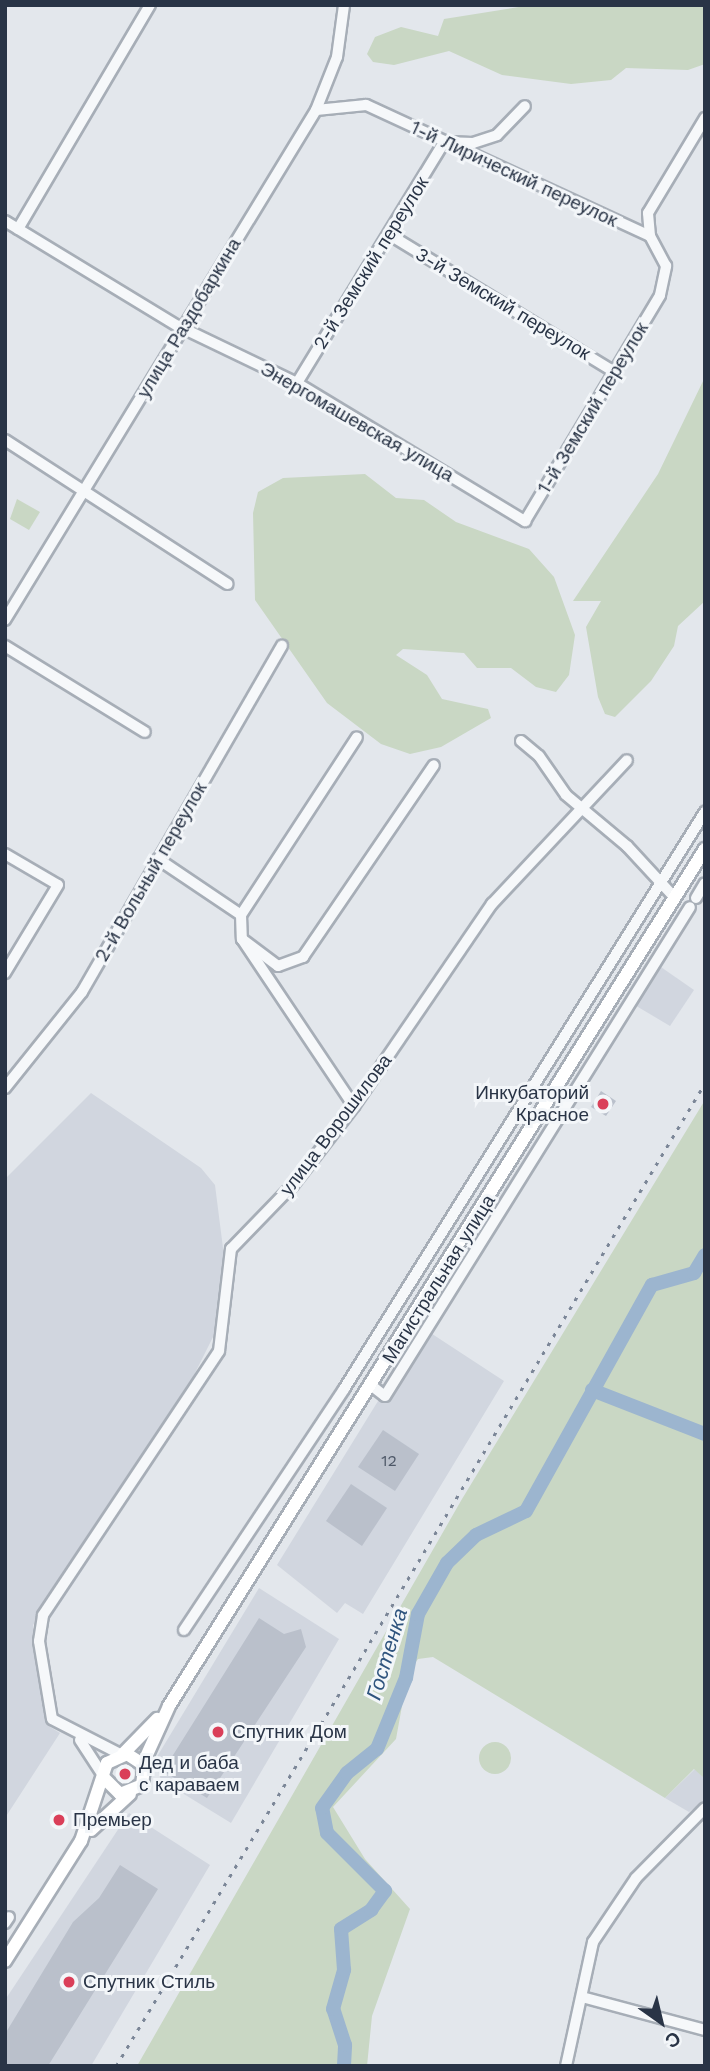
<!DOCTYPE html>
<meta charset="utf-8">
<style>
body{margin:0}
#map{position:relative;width:710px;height:2071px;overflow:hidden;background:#e3e7ec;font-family:"Work Sans",sans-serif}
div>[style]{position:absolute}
.built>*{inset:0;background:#d1d6df}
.green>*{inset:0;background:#c9d7c4}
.round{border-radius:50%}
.river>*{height:14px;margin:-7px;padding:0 7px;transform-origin:7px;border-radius:7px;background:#9cb5cf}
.building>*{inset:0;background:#bac0cb}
.roads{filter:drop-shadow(2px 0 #a7aeb7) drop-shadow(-2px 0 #a7aeb7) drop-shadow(0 2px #a7aeb7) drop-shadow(0 -2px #a7aeb7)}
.minor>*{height:10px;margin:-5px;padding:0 5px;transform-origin:5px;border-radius:5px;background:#f6f8fa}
.major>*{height:12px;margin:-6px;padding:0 6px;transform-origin:6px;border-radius:6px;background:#fff}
.rail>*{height:2.5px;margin-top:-1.25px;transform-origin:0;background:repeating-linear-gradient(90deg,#7b8697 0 3.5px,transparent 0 10.5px)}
.dots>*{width:19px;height:19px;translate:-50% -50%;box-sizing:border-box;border:4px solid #f3f6f9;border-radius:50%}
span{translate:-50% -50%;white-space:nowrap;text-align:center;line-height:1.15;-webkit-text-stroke:6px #f3f6f9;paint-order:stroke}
.number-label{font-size:16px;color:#4d5767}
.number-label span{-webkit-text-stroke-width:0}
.street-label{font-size:19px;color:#293446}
.poi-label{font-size:19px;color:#293446}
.right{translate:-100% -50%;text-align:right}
.left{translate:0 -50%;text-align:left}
.water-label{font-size:21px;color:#2f547e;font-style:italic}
.frame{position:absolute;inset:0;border:7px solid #293446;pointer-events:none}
.north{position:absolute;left:626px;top:1987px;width:70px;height:70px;-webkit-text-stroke:5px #f3f6f9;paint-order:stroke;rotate:146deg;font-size:19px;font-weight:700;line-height:28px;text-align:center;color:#293446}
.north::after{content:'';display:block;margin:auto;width:24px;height:32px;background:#293446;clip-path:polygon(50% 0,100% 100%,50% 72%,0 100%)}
</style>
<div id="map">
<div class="built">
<div style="clip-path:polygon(658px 965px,694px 990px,670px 1026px,633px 1004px)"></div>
<div style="clip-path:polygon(91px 1093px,201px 1168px,215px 1185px,230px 1303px,166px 1431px,33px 1625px,50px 1727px,60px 1733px,5px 1818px,5px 1179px)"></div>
<div style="clip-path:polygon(423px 1328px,504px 1381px,363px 1614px,345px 1603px,337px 1613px,277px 1565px)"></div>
<div style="clip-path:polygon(259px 1588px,339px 1639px,231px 1823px,161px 1780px,155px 1760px)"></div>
<div style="clip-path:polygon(695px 1769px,705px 1779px,705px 1800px,689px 1812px,665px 1798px)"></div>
<div style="clip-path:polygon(129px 1813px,210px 1865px,91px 2066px,5px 2066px,5px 2000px)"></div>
</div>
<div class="green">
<div style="clip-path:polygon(531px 5px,705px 5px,705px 64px,688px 70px,626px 68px,611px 80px,571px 84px,502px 75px,449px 51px,394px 65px,373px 62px,367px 54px,375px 37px,401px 27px,438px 36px,444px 19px)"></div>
<div style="clip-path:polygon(705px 377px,705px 601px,678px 626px,674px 646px,651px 681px,615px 717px,605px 714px,598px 697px,586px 627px,601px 601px,573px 601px,658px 474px)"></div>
<div style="clip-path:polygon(365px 474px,396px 498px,424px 500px,456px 522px,529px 549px,554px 577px,575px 635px,569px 675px,556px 692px,536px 687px,511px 668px,477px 668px,464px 653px,403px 649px,396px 655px,427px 675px,442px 699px,488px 709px,491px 718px,441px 747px,410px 754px,381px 744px,327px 703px,255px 600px,253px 513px,258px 492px,283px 478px)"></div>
<div style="clip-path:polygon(17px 499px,40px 512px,29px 530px,10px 519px)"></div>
<div style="clip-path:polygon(705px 1100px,705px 1779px,694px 1769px,665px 1798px,433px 1657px,418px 1659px,408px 1673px,396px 1739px,333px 1807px,365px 1859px,410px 1909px,372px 2016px,367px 2066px,137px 2066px,462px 1499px)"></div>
<div class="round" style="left:479px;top:1742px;width:32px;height:32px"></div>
</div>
<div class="river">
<div style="left:592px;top:1390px;width:121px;rotate:21.3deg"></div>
<div style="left:344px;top:2066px;width:21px;rotate:-87deg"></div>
<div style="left:345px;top:2045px;width:38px;rotate:-108deg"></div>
<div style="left:333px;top:2009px;width:41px;rotate:-74.2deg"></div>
<div style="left:344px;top:1970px;width:41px;rotate:-94.2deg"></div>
<div style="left:341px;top:1929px;width:36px;rotate:-32deg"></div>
<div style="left:371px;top:1910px;width:24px;rotate:-54deg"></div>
<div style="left:385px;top:1891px;width:82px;rotate:-135deg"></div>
<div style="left:327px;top:1833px;width:25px;rotate:-101deg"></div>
<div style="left:322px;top:1808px;width:43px;rotate:-54.5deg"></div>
<div style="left:347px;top:1773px;width:38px;rotate:-39deg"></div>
<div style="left:377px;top:1749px;width:77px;rotate:-67.8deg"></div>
<div style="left:406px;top:1678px;width:65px;rotate:-79.4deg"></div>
<div style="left:418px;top:1614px;width:59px;rotate:-60.4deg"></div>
<div style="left:447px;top:1563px;width:40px;rotate:-44deg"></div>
<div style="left:476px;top:1535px;width:55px;rotate:-25.6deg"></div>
<div style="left:526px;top:1511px;width:259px;rotate:-60.9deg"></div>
<div style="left:652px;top:1285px;width:44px;rotate:-15.9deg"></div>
<div style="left:694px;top:1273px;width:21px;rotate:-59deg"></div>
</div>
<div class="building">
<div style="clip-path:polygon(601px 1091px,616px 1101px,606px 1116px,591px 1107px)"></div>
<div style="clip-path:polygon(383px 1430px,419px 1454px,395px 1491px,358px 1467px)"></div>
<div style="clip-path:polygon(351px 1484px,387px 1508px,362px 1546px,326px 1521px)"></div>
<div style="clip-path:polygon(259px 1618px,284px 1634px,301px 1629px,306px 1647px,207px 1798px,163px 1771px)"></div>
<div style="clip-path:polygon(120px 1865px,158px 1889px,48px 2066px,5px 2066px,5px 2034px,73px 1922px,99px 1898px)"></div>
</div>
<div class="roads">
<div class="minor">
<div style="left:5px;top:221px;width:202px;rotate:31.3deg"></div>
<div style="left:178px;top:326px;width:132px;rotate:25.6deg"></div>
<div style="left:297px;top:383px;width:267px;rotate:31.2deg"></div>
<div style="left:525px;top:521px;width:263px;rotate:-59.1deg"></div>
<div style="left:660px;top:295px;width:30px;rotate:-78deg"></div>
<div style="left:666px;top:266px;width:34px;rotate:-118deg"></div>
<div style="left:650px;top:236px;width:313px;rotate:-155.2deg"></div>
<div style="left:366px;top:105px;width:50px;rotate:174.3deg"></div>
<div style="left:18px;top:229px;width:260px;rotate:-59.5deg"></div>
<div style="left:390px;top:235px;width:265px;rotate:31.4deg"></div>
<div style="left:650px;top:236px;width:23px;rotate:-95deg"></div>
<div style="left:648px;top:213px;width:111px;rotate:-59deg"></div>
<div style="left:297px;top:383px;width:282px;rotate:-58.6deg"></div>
<div style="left:444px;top:142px;width:29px;rotate:2deg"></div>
<div style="left:473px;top:143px;width:25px;rotate:-18deg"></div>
<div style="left:497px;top:135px;width:40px;rotate:-46deg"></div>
<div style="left:5px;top:440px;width:265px;rotate:32.9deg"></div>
<div style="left:5px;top:620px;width:597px;rotate:-58.62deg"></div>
<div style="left:316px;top:110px;width:57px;rotate:-68.4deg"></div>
<div style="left:337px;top:57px;width:52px;rotate:-82.3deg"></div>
<div style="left:5px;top:646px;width:164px;rotate:31.6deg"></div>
<div style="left:521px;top:741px;width:23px;rotate:40deg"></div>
<div style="left:539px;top:756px;width:47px;rotate:55.3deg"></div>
<div style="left:566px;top:795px;width:80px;rotate:39.9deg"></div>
<div style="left:627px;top:846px;width:69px;rotate:47.3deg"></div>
<div style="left:5px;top:854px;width:61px;rotate:30.3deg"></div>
<div style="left:58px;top:885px;width:103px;rotate:121.1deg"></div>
<div style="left:158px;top:859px;width:100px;rotate:34deg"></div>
<div style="left:241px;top:915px;width:24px;rotate:88deg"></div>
<div style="left:242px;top:939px;width:201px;rotate:56.2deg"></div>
<div style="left:696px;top:898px;width:17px;rotate:-59deg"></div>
<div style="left:241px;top:915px;width:212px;rotate:-56.9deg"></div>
<div style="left:242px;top:939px;width:45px;rotate:36.9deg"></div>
<div style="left:278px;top:966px;width:27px;rotate:-20deg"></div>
<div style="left:303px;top:957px;width:232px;rotate:-55.7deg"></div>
<div style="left:5px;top:1088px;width:123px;rotate:-51.3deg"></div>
<div style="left:82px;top:992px;width:400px;rotate:-60deg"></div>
<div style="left:372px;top:1386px;width:16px;rotate:38deg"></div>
<div style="left:385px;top:1396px;width:576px;rotate:-58.05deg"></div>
<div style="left:184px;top:1630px;width:289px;rotate:-56.4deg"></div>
<div style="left:344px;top:1389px;width:681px;rotate:-57.97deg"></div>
<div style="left:80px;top:1740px;width:44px;rotate:57deg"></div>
<div style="left:120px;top:1754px;width:76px;rotate:-152.8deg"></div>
<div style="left:52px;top:1719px;width:79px;rotate:-99.5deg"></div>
<div style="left:39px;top:1641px;width:26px;rotate:-81deg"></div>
<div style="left:43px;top:1615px;width:317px;rotate:-56.3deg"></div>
<div style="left:219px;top:1351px;width:103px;rotate:-83.3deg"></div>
<div style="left:231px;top:1249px;width:89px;rotate:-45.9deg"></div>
<div style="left:293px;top:1185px;width:100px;rotate:-52.3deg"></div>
<div style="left:354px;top:1106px;width:245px;rotate:-55.7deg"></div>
<div style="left:492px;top:904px;width:197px;rotate:-46.8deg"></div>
<div style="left:5px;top:1923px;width:7px;rotate:-56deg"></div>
<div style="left:582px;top:1997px;width:127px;rotate:15deg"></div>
<div style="left:566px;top:2066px;width:127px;rotate:-77.7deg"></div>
<div style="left:593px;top:1942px;width:77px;rotate:-56.1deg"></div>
<div style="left:636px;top:1878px;width:98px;rotate:-45.4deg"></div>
</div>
<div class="major">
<div style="left:123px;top:1754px;width:49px;rotate:-45.8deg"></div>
<div style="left:105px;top:1779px;width:21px;rotate:45deg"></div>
<div style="left:120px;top:1794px;width:24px;rotate:-22deg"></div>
<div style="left:142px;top:1785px;width:26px;rotate:-83deg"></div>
<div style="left:145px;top:1759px;width:58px;rotate:-65.6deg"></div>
<div style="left:169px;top:1706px;width:1011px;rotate:-57.98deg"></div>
<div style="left:91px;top:1830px;width:53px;rotate:-42.7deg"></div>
<div style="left:5px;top:1961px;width:142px;rotate:-57.7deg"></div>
<div style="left:81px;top:1841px;width:82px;rotate:-71.6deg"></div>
<div style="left:107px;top:1763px;width:22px;rotate:-24deg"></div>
<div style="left:127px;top:1754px;width:20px;rotate:33deg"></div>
</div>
</div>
<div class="rail">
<div style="left:116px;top:2066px;width:1146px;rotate:-59.07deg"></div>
</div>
<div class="dots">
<div style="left:603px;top:1104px;background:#da3f59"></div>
<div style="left:218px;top:1732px;background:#da3f59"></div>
<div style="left:125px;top:1774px;background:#da3f59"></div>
<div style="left:59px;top:1820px;background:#da3f59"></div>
<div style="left:69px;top:1982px;background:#da3f59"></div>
</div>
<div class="number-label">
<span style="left:389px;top:1461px">12</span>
</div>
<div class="street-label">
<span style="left:514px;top:174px;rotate:25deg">1-й Лирический переулок</span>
<span style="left:371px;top:263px;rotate:-58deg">2-й Земский переулок</span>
<span style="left:503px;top:304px;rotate:31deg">3-й Земский переулок</span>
<span style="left:189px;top:318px;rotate:-59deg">улица Раздобаркина</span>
<span style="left:593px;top:408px;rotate:-59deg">1-й Земский переулок</span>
<span style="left:357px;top:422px;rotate:30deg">Энергомашевская улица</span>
<span style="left:151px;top:872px;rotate:-60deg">2-й Вольный переулок</span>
<span style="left:336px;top:1125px;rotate:-53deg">улица Ворошилова</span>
<span style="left:439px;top:1279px;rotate:-58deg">Магистральная улица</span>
</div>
<div class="poi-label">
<span class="right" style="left:589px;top:1104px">Инкубаторий<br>Красное</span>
<span class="left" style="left:232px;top:1732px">Спутник Дом</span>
<span class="left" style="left:139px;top:1774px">Дед и баба<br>с караваем</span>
<span class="left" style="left:73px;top:1820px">Премьер</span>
<span class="left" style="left:83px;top:1982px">Спутник Стиль</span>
</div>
<div class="water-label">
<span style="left:387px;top:1654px;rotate:-73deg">Гостенка</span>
</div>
<div class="frame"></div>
<div class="north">С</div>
</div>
